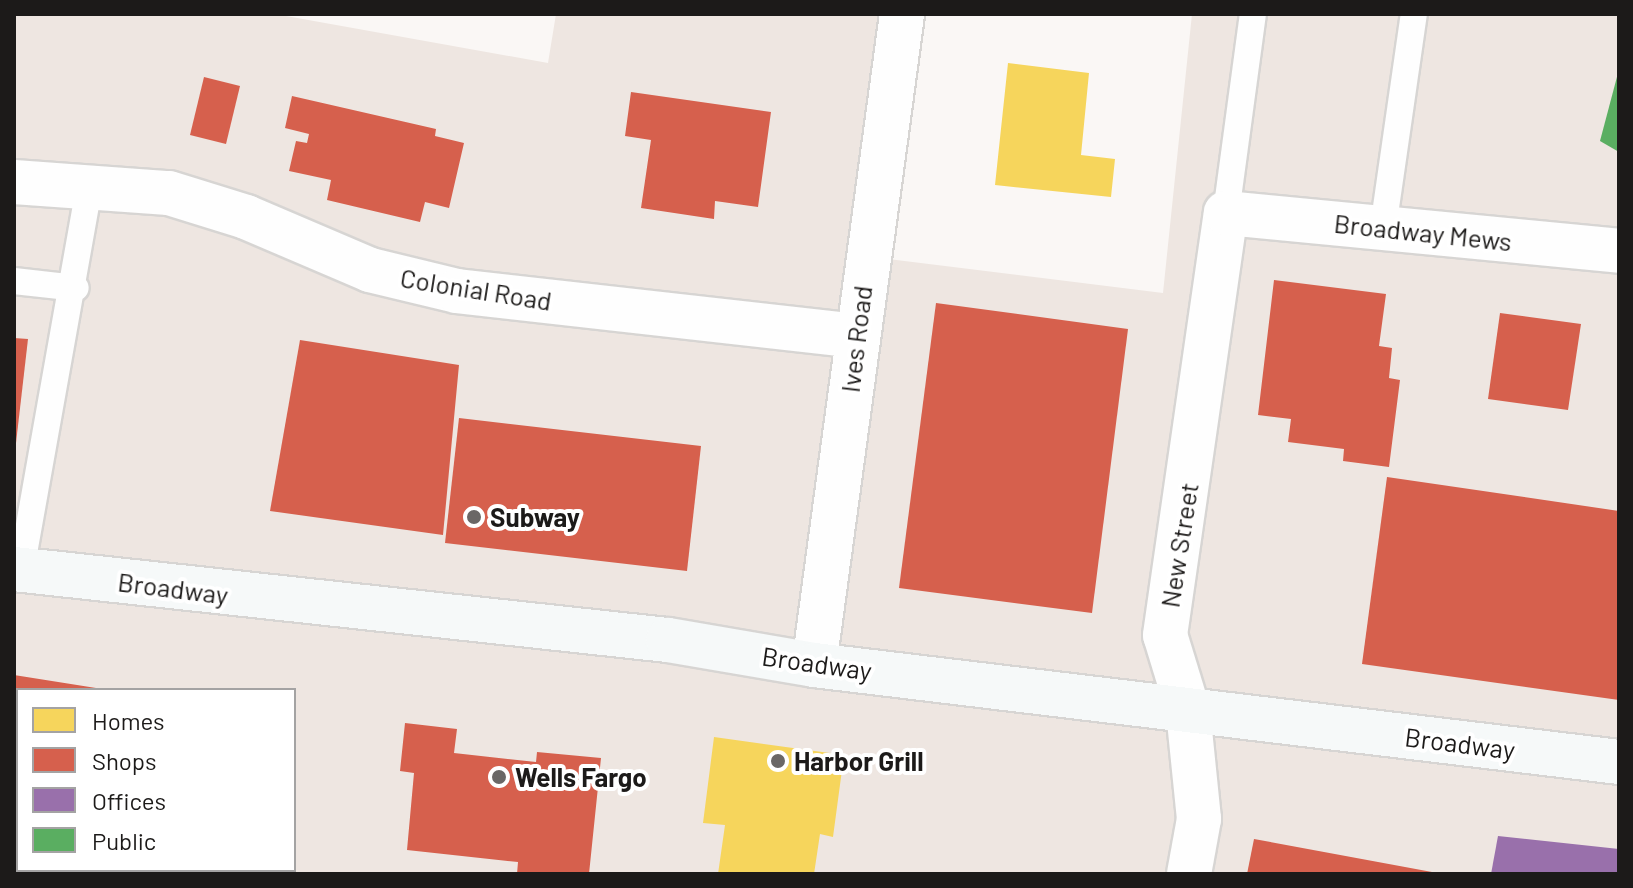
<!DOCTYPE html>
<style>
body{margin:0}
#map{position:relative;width:1633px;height:888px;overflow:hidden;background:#faf7f5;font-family:Barlow,sans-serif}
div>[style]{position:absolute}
.built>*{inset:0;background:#eee6e1}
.homes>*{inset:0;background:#f6d55c}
.shops>*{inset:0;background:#d6604d}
.offices>*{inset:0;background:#9970ab}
.public>*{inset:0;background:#5aae61}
.roads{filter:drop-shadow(2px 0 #d7d5d3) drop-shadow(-2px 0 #d7d5d3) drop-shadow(0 2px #d7d5d3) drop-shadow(0 -2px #d7d5d3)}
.lane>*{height:26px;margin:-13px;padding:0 13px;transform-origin:13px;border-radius:13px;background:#fefefe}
.street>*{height:44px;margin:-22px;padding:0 22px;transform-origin:22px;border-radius:22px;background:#fefefe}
.secondary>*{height:44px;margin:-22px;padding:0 22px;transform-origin:22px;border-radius:22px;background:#f6f9f9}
.dots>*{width:22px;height:22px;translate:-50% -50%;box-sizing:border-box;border:4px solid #fff;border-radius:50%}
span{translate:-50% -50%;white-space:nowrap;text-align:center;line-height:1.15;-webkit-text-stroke:8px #fff;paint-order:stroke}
.street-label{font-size:26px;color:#1c1a19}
.poi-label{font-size:26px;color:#1c1a19;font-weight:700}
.left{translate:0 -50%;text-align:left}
.frame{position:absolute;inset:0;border:16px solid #1c1a19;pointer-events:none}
.legend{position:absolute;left:16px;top:688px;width:280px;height:184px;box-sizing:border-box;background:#fff;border:2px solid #a4a3a3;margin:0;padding:10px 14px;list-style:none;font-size:24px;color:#1c1a19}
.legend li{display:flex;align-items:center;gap:16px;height:40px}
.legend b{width:40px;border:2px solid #a4a3a3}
</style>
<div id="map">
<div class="built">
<div style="clip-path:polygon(evenodd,14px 14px,275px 14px,548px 63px,556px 14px,892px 14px,864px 256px,1163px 293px,1192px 14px,1619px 14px,1619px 874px,14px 874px,14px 14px,18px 690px,294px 690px,294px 870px,18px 870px,18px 690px)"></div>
</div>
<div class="homes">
<div style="clip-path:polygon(1008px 63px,1089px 73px,1081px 155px,1115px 159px,1111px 197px,995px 185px)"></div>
<div style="clip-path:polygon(714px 737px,844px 755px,833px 837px,820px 834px,814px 874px,718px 874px,725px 825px,703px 823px)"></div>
</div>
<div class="shops">
<div style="clip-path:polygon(204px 77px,240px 86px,226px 144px,190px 135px)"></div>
<div style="clip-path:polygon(631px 92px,771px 112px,758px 207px,715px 201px,714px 219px,641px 208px,651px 140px,625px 136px)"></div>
<div style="clip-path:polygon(292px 96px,436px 129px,435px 136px,464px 143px,449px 208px,425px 202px,420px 222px,327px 200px,331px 180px,289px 171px,296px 141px,307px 143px,309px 134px,285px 128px)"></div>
<div style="clip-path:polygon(1274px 280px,1386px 294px,1379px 346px,1392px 348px,1389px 378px,1400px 380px,1389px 467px,1343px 461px,1344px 449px,1288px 442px,1291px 419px,1258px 415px)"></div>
<div style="clip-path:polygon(936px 303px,1128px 329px,1092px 613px,899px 588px)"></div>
<div style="clip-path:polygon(1500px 313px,1581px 324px,1568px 410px,1488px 399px)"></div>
<div style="clip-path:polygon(14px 338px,28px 339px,16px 443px,14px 443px)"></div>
<div style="clip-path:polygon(300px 340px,459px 365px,443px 535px,270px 511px)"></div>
<div style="clip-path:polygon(459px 418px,701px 446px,687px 571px,445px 543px)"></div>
<div style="clip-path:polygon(1387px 477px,1619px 511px,1619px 700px,1362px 664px)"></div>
<div style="clip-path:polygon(14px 675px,96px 688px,18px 690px,18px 824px)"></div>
<div style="clip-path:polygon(405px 723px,457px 729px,454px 753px,536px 762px,537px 752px,601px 758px,589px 874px,517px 874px,518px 862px,407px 850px,414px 773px,400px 771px)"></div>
<div style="clip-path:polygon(1254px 839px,1432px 872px,1431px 874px,1247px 874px)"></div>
</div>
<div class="offices">
<div style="clip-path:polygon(1498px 836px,1619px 849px,1619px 874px,1491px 874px)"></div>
</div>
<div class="public">
<div style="clip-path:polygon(1618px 73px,1619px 74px,1619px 152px,1600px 141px)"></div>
</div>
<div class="roads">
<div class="lane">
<div style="left:1226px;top:213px;width:201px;rotate:-82.3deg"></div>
<div style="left:1383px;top:228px;width:216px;rotate:-81.8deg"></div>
<div style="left:14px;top:281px;width:62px;rotate:6.4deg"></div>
<div style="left:21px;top:570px;width:389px;rotate:-79.9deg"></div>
</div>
<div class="street">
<div style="left:14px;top:182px;width:155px;rotate:4.1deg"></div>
<div style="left:169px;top:193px;width:81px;rotate:17.3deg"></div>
<div style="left:246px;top:217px;width:135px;rotate:23.1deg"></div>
<div style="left:370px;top:270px;width:89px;rotate:13.6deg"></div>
<div style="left:457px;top:291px;width:402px;rotate:6.4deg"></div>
<div style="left:814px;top:665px;width:657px;rotate:-82.3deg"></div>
<div style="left:1189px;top:874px;width:56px;rotate:-79.7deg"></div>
<div style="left:1199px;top:819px;width:110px;rotate:-95.8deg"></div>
<div style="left:1188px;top:710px;width:78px;rotate:-107deg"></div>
<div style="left:1165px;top:635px;width:426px;rotate:-81.8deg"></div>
<div style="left:1226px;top:213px;width:395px;rotate:5.5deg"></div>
</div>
<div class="secondary">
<div style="left:14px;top:569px;width:658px;rotate:6.2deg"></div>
<div style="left:668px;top:640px;width:148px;rotate:9.7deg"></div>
<div style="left:814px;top:665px;width:811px;rotate:6.87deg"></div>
</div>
</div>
<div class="dots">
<div style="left:474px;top:517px;background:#6a6766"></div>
<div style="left:778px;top:761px;background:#6a6766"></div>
<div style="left:499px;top:777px;background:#6a6766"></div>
</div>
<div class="street-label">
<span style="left:1423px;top:232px;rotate:6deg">Broadway Mews</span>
<span style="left:476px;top:289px;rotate:9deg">Colonial Road</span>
<span style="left:856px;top:339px;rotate:-83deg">Ives Road</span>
<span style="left:1179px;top:545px;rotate:-81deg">New Street</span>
<span style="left:173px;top:588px;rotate:7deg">Broadway</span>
<span style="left:817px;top:663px;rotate:8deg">Broadway</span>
<span style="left:1460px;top:743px;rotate:7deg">Broadway</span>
</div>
<div class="poi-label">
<span class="left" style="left:490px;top:517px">Subway</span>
<span class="left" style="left:794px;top:761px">Harbor Grill</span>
<span class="left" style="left:515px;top:777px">Wells Fargo</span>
</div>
<div class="frame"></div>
<ul class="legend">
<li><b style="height:22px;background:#f6d55c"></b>Homes</li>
<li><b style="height:22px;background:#d6604d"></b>Shops</li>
<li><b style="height:22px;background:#9970ab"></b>Offices</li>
<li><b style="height:22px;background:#5aae61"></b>Public</li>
</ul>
</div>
